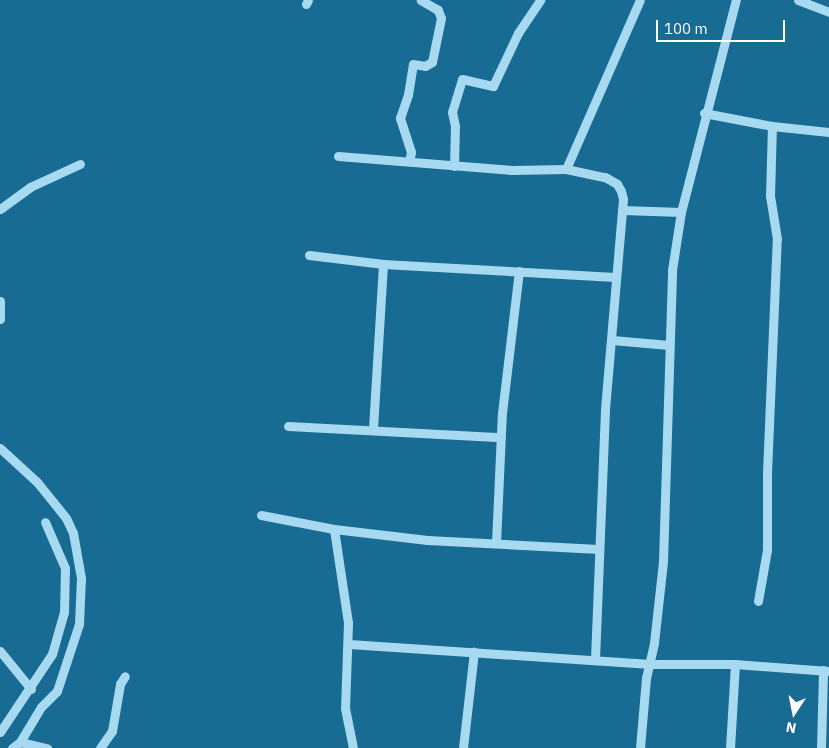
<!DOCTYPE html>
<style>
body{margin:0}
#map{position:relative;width:829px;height:748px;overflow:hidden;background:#186b92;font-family:"IBM Plex Sans",sans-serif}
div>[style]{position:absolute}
.minor>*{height:9px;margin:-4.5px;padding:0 4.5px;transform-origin:4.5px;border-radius:4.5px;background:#a7d9f0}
span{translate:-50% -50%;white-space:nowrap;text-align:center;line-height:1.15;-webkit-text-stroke:4px #186b92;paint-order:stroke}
.north{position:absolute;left:769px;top:688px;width:50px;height:50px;-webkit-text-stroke:4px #186b92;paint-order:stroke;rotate:191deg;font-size:14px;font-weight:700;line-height:20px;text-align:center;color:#fff}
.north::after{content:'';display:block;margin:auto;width:18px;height:22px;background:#fff;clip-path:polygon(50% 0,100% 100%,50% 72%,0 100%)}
.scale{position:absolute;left:656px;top:20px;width:129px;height:22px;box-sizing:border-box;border:2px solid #fff;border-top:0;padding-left:6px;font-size:15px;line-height:18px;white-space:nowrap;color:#fff;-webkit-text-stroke:4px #186b92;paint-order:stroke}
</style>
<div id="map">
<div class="minor">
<div style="left:798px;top:0;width:33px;rotate:21deg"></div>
<div style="left:306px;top:4px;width:4px;rotate:-63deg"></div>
<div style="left:704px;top:113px;width:69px;rotate:10.8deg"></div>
<div style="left:772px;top:126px;width:57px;rotate:6deg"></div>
<div style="left:338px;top:156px;width:174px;rotate:4.6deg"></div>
<div style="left:511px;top:170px;width:55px;rotate:-1deg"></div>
<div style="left:566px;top:169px;width:40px;rotate:12deg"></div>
<div style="left:605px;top:177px;width:14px;rotate:30deg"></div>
<div style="left:617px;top:184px;width:8px;rotate:60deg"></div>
<div style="left:621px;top:191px;width:8px;rotate:76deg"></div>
<div style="left:623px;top:199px;width:212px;rotate:94.9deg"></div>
<div style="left:605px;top:410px;width:250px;rotate:92.3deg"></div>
<div style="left:409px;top:161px;width:9px;rotate:-77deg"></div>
<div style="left:411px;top:152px;width:36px;rotate:-108deg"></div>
<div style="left:400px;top:118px;width:24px;rotate:-71deg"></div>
<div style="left:408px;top:95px;width:31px;rotate:-81deg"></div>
<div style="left:413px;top:64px;width:12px;rotate:9deg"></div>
<div style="left:425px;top:66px;width:8px;rotate:-30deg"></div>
<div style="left:432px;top:62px;width:45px;rotate:-78.4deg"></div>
<div style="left:441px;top:18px;width:9px;rotate:-111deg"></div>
<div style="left:438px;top:10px;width:20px;rotate:-150deg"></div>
<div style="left:454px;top:166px;width:40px;rotate:-88.6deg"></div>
<div style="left:455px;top:126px;width:14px;rotate:-102deg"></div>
<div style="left:452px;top:112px;width:34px;rotate:-73deg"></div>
<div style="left:462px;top:79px;width:32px;rotate:13deg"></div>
<div style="left:493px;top:86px;width:59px;rotate:-64.7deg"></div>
<div style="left:518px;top:33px;width:40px;rotate:-56deg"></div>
<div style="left:566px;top:169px;width:184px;rotate:-66.4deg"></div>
<div style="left:0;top:209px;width:37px;rotate:-36deg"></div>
<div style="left:30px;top:187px;width:55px;rotate:-24.7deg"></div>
<div style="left:622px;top:210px;width:59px;rotate:1.9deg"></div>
<div style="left:309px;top:255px;width:75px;rotate:6.9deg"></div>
<div style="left:383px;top:264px;width:232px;rotate:3.2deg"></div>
<div style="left:0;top:301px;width:18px;rotate:90deg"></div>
<div style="left:612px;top:340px;width:57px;rotate:5deg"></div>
<div style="left:288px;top:426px;width:213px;rotate:3deg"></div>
<div style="left:373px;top:428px;width:164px;rotate:-86.5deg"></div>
<div style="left:0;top:448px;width:50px;rotate:42.6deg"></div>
<div style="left:37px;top:482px;width:46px;rotate:51.1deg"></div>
<div style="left:66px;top:518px;width:17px;rotate:65deg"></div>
<div style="left:73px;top:533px;width:46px;rotate:79.9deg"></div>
<div style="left:81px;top:578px;width:46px;rotate:92.5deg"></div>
<div style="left:79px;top:624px;width:71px;rotate:108.2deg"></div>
<div style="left:57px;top:691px;width:23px;rotate:135deg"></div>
<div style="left:41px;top:707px;width:41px;rotate:121deg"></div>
<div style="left:20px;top:742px;width:10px;rotate:143deg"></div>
<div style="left:261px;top:515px;width:74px;rotate:10.9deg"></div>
<div style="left:334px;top:529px;width:94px;rotate:6.7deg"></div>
<div style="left:427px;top:540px;width:172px;rotate:3deg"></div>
<div style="left:334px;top:529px;width:95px;rotate:81.5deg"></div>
<div style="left:348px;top:623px;width:85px;rotate:92deg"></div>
<div style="left:345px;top:708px;width:41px;rotate:78.7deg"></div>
<div style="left:496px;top:543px;width:130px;rotate:-87.4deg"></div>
<div style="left:502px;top:413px;width:143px;rotate:-83.2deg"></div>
<div style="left:758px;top:601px;width:52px;rotate:-80deg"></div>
<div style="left:767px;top:550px;width:77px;rotate:-90deg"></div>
<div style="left:767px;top:473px;width:234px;rotate:-87.6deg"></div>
<div style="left:777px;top:239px;width:44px;rotate:-99.2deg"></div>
<div style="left:770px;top:196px;width:70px;rotate:-88.4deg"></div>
<div style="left:349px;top:644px;width:302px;rotate:3.8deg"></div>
<div style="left:650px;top:664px;width:85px"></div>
<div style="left:735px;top:664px;width:94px;rotate:4.3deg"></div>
<div style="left:0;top:651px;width:49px;rotate:50.8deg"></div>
<div style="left:0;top:732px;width:94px;rotate:-56.3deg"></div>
<div style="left:52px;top:654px;width:44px;rotate:-74.1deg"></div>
<div style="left:64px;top:612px;width:44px;rotate:-88.7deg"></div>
<div style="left:65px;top:568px;width:50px;rotate:-113.5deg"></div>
<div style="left:20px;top:742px;width:28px;rotate:13deg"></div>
<div style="left:100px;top:748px;width:21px;rotate:-55deg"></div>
<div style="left:112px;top:731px;width:48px;rotate:-80.3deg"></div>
<div style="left:120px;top:684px;width:9px;rotate:-58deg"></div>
<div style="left:463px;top:748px;width:97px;rotate:-83.5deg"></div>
<div style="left:640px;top:748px;width:70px;rotate:-85.1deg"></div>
<div style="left:646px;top:678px;width:36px;rotate:-77deg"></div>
<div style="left:654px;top:643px;width:82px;rotate:-83.7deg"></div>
<div style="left:663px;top:561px;width:291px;rotate:-88.2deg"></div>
<div style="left:672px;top:270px;width:59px;rotate:-81.2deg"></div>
<div style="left:681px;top:212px;width:219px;rotate:-75.5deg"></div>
<div style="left:730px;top:748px;width:84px;rotate:-86.6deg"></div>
<div style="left:821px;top:748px;width:78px;rotate:-88.5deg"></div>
</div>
<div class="north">N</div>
<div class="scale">100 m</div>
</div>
